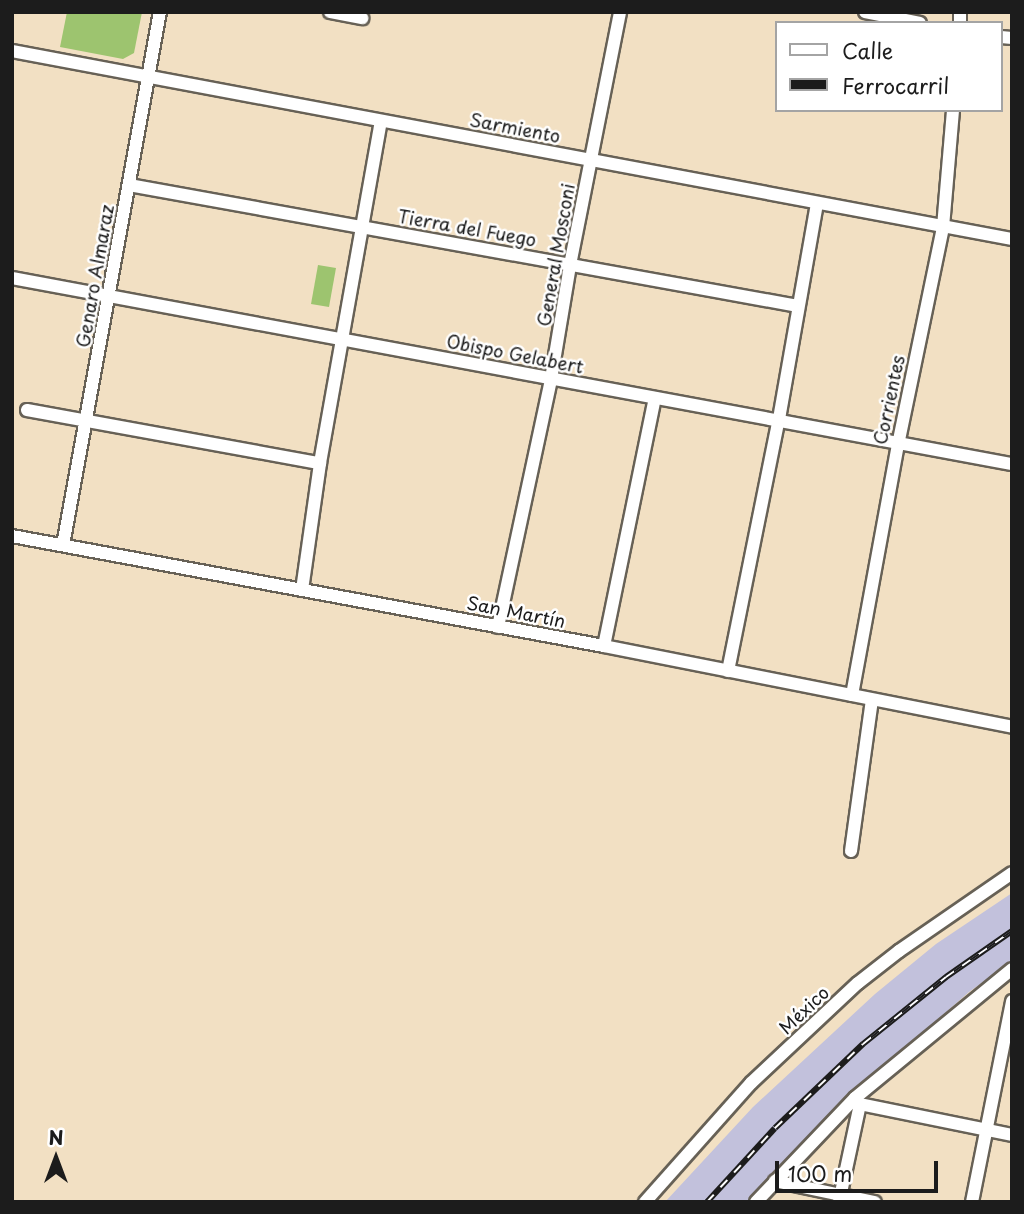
<!DOCTYPE html>
<meta charset="utf-8">
<style>
body{margin:0}
#map{position:relative;width:1024px;height:1214px;overflow:hidden;background:#f2e0c3;font-family:"Playpen Sans",sans-serif}
div>[style]{position:absolute}
.industrial>*{inset:0;background:#c2c1dc}
.green>*{inset:0;background:#9dc46f}
.roads{filter:drop-shadow(2px 0 #676156) drop-shadow(-2px 0 #676156) drop-shadow(0 2px #676156) drop-shadow(0 -2px #676156)}
.minor>*{height:12px;margin:-6px;padding:0 6px;transform-origin:6px;border-radius:6px;background:#fff}
.rail>*{height:6px;margin-top:-3px;transform-origin:0;background:repeating-linear-gradient(90deg,#fff 0 10px,#1c1c1c 0 20px);box-sizing:border-box;border-block:2px solid #1c1c1c}
span{translate:-50% -50%;white-space:nowrap;text-align:center;line-height:1.15;-webkit-text-stroke:5px #fff;paint-order:stroke}
.street-label{font-size:18px;color:#1c1c1c}
.frame{position:absolute;inset:0;border:14px solid #1c1c1c;pointer-events:none}
.legend{position:absolute;left:775px;top:21px;width:228px;height:91px;box-sizing:border-box;background:#fff;border:2px solid #a4a4a4;margin:0;padding:9px 12px;list-style:none;font-size:21px;color:#1c1c1c}
.legend li{display:flex;align-items:center;gap:14px;height:35px}
.legend b{width:35px;border:2px solid #a4a4a4}
.north{position:absolute;left:21px;top:1123px;width:70px;height:70px;-webkit-text-stroke:5px #fff;paint-order:stroke;rotate:0deg;font-size:19px;font-weight:700;line-height:28px;text-align:center;color:#1c1c1c}
.north::after{content:'';display:block;margin:auto;width:24px;height:32px;background:#1c1c1c;clip-path:polygon(50% 0,100% 100%,50% 72%,0 100%)}
.scale{position:absolute;left:775px;top:1161px;width:163px;height:32px;box-sizing:border-box;border:4px solid #1c1c1c;border-top:0;padding-left:9px;font-size:21px;line-height:24px;white-space:nowrap;color:#1c1c1c;-webkit-text-stroke:5px #fff;paint-order:stroke}
</style>
<div id="map">
<div class="industrial">
<div style="clip-path:polygon(1012px 893px,1012px 961px,969px 992px,871px 1078px,747px 1202px,665px 1202px,753px 1107px,875px 994px,936px 944px)"></div>
</div>
<div class="green">
<div style="clip-path:polygon(67px 12px,142px 12px,134px 53px,123px 59px,60px 47px)"></div>
<div style="clip-path:polygon(318px 265px,336px 268px,329px 307px,311px 304px)"></div>
</div>
<div class="roads">
<div class="minor">
<div style="left:330px;top:12px;width:33px;rotate:11deg"></div>
<div style="left:865px;top:12px;width:56px;rotate:11.3deg"></div>
<div style="left:960px;top:23px;width:11px;rotate:-90deg"></div>
<div style="left:1001px;top:37px;width:11px;rotate:5deg"></div>
<div style="left:12px;top:51px;width:1018px;rotate:10.65deg"></div>
<div style="left:129px;top:185px;width:680px;rotate:10.25deg"></div>
<div style="left:12px;top:278px;width:1017px;rotate:10.54deg"></div>
<div style="left:27px;top:410px;width:298px;rotate:10.3deg"></div>
<div style="left:12px;top:536px;width:602px;rotate:10.53deg"></div>
<div style="left:604px;top:646px;width:416px;rotate:11.2deg"></div>
<div style="left:63px;top:545px;width:542px;rotate:-79.69deg"></div>
<div style="left:302px;top:590px;width:128px;rotate:-81.9deg"></div>
<div style="left:320px;top:463px;width:347px;rotate:-79.9deg"></div>
<div style="left:498px;top:627px;width:254px;rotate:-77.9deg"></div>
<div style="left:551px;top:379px;width:116px;rotate:-80.5deg"></div>
<div style="left:570px;top:265px;width:258px;rotate:-78.8deg"></div>
<div style="left:604px;top:646px;width:253px;rotate:-78.4deg"></div>
<div style="left:728px;top:671px;width:257px;rotate:-78.6deg"></div>
<div style="left:779px;top:419px;width:219px;rotate:-80deg"></div>
<div style="left:852px;top:695px;width:259px;rotate:-79.6deg"></div>
<div style="left:899px;top:440px;width:217px;rotate:-78.3deg"></div>
<div style="left:943px;top:227px;width:117px;rotate:-85.1deg"></div>
<div style="left:851px;top:851px;width:152px;rotate:-82.1deg"></div>
<div style="left:860px;top:1104px;width:155px;rotate:11.5deg"></div>
<div style="left:775px;top:1181px;width:102px;rotate:11.9deg"></div>
<div style="left:645px;top:1202px;width:159px;rotate:-48.3deg"></div>
<div style="left:751px;top:1083px;width:146px;rotate:-43.1deg"></div>
<div style="left:858px;top:983px;width:52px;rotate:-38deg"></div>
<div style="left:899px;top:951px;width:137px;rotate:-34.6deg"></div>
<div style="left:756px;top:1202px;width:144px;rotate:-46.4deg"></div>
<div style="left:855px;top:1098px;width:203px;rotate:-39.4deg"></div>
<div style="left:839px;top:1202px;width:100px;rotate:-77.9deg"></div>
<div style="left:860px;top:1104px;width:7px;rotate:-135deg"></div>
<div style="left:972px;top:1202px;width:205px;rotate:-78.7deg"></div>
</div>
</div>
<div class="rail">
<div style="left:707px;top:1202px;width:100px;rotate:-47.4deg"></div>
<div style="left:775px;top:1128px;width:122px;rotate:-43.7deg"></div>
<div style="left:863px;top:1044px;width:107px;rotate:-38.9deg"></div>
<div style="left:946px;top:977px;width:80px;rotate:-34.9deg"></div>
</div>
<div class="street-label">
<span style="left:515px;top:128px;rotate:11deg">Sarmiento</span>
<span style="left:467px;top:228px;rotate:10deg">Tierra del Fuego</span>
<span style="left:556px;top:255px;rotate:-80deg">General Mosconi</span>
<span style="left:95px;top:276px;rotate:-80deg">Genaro Almaraz</span>
<span style="left:515px;top:354px;rotate:11deg">Obispo Gelabert</span>
<span style="left:889px;top:400px;rotate:-78deg">Corrientes</span>
<span style="left:516px;top:612px;rotate:11deg">San Martín</span>
<span style="left:804px;top:1010px;rotate:-43deg">México</span>
</div>
<div class="frame"></div>
<ul class="legend">
<li><b style="height:9px;background:#fff"></b>Calle</li>
<li><b style="height:9px;background:#1c1c1c"></b>Ferrocarril</li>
</ul>
<div class="north">N</div>
<div class="scale">100 m</div>
</div>
